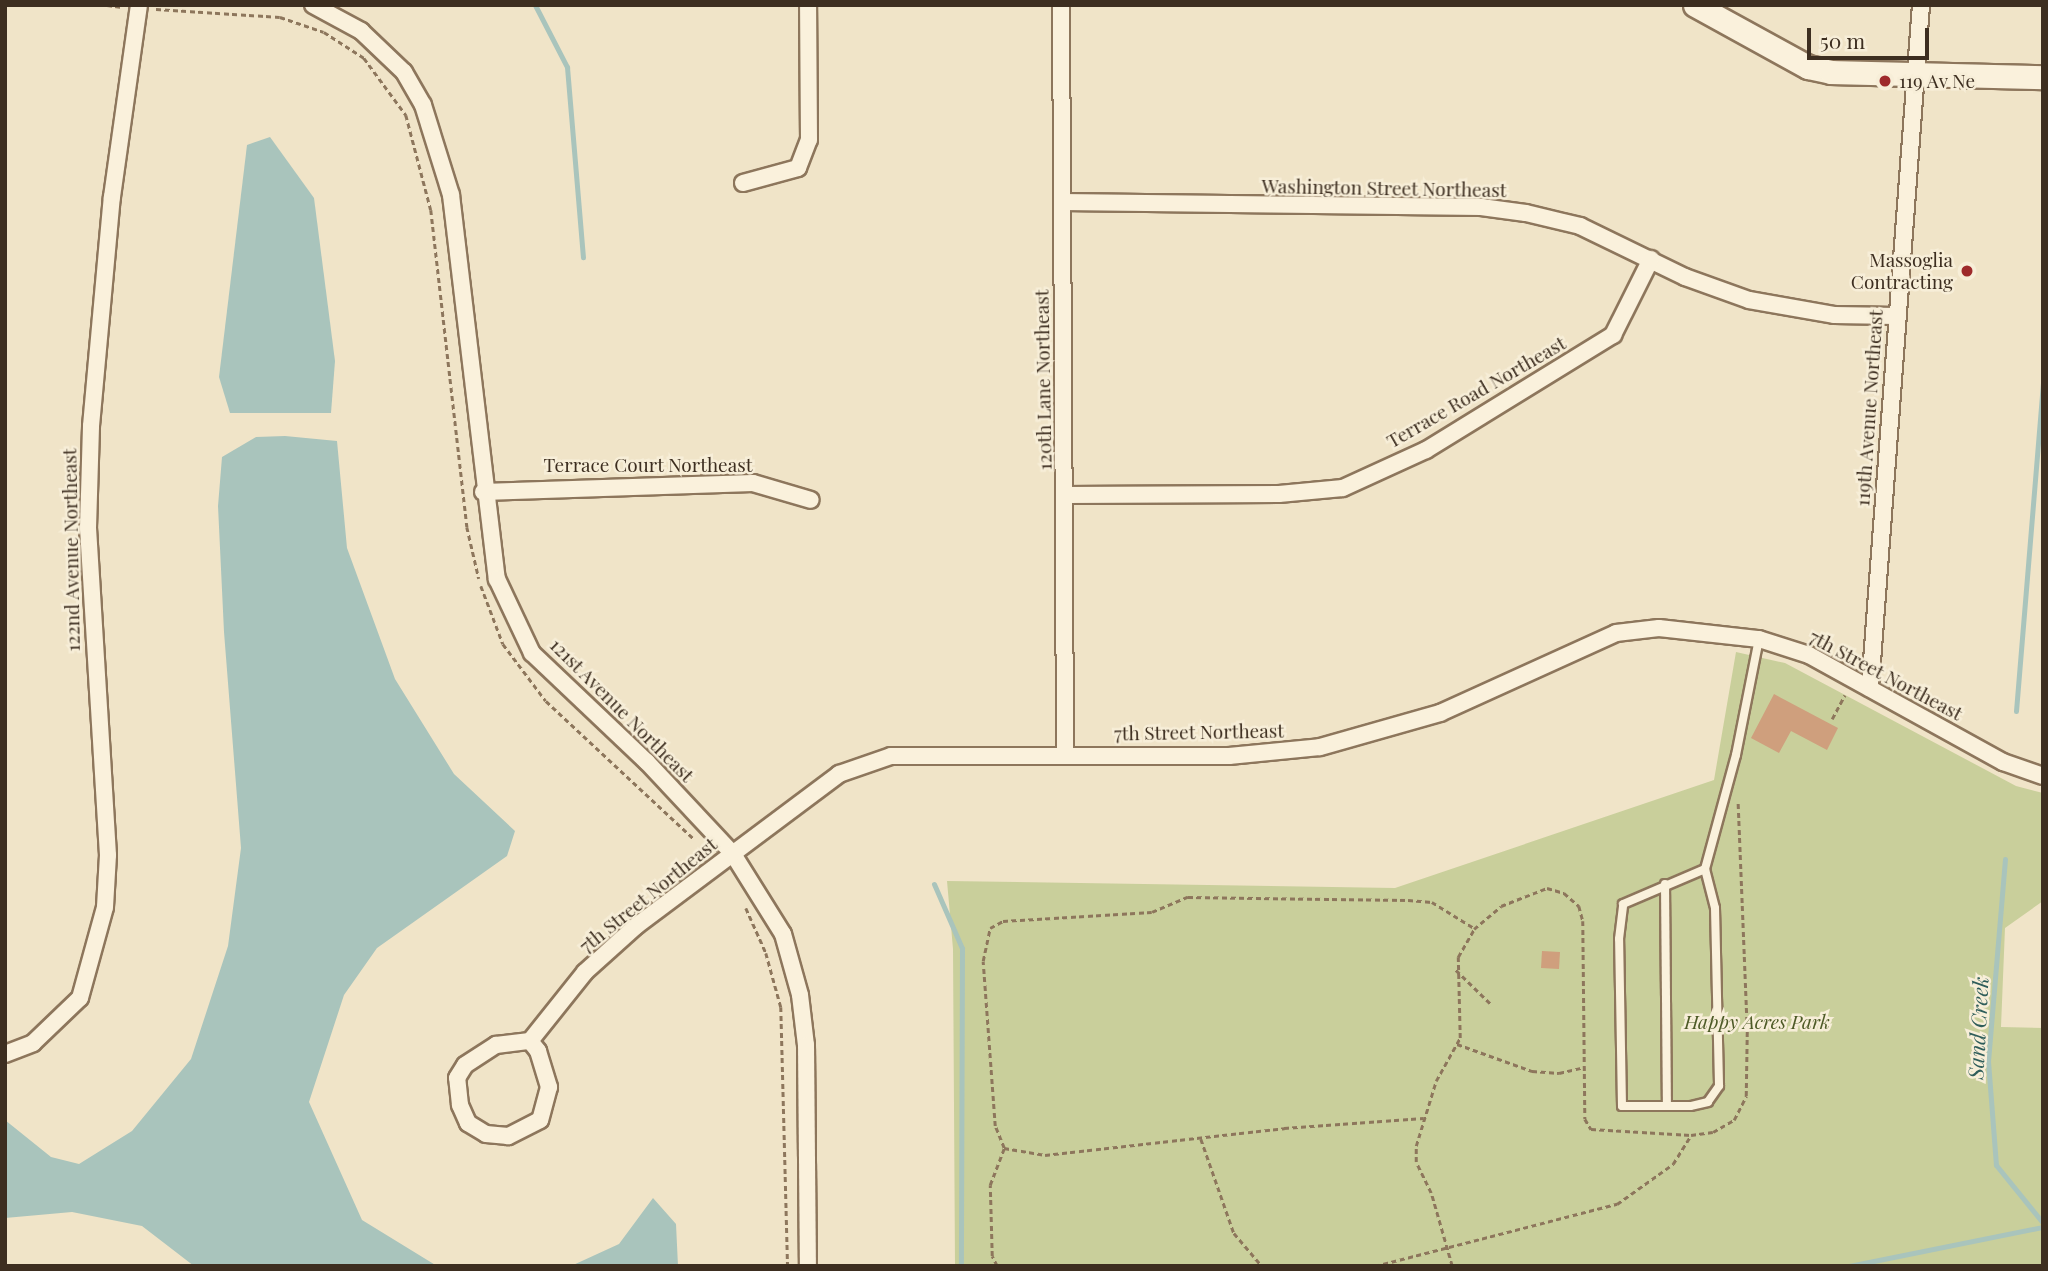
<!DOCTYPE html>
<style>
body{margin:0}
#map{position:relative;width:2048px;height:1271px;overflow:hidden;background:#f0e4c8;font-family:"Playfair Display",serif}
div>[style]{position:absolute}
.green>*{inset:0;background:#c9cf9b}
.water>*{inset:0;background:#a9c4bc}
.stream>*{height:5px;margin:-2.5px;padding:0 2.5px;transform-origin:2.5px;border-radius:2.5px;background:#a9c4bc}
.building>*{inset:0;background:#cf9f7d}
.path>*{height:2.5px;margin-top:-1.25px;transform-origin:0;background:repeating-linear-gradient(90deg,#8d765c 0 5px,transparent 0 8.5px)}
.roads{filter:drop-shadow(2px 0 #8d765c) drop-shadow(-2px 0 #8d765c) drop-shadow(0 2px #8d765c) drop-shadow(0 -2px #8d765c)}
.lane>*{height:8px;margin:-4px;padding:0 4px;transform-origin:4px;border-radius:4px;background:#faf1dc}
.street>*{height:16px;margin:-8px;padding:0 8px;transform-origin:8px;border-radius:8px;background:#faf1dc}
.secondary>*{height:23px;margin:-11.5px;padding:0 11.5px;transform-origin:11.5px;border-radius:11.5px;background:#faf1dc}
.dots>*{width:19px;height:19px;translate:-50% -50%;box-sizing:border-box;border:4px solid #f7eed8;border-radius:50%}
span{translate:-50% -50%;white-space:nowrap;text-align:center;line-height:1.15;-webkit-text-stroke:5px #f7eed8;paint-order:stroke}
.poi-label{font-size:19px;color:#3d2e20}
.left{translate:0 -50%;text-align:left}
.right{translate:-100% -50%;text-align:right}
.street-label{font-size:19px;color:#3d2e20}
.park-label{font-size:19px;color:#4d5a26;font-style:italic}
.water-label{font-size:21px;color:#2f5d5a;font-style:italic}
.frame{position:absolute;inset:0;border:7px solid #3d2e20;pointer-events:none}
.scale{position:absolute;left:1807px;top:28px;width:122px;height:32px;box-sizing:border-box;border:4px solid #3d2e20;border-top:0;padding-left:9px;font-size:21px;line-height:24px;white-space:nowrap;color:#3d2e20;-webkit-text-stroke:5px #f7eed8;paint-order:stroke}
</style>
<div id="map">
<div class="green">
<div style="clip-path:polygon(1736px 652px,1785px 663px,2016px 786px,2043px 793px,2043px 901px,2005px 928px,2001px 1027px,2043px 1028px,2043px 1266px,955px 1266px,953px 949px,947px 881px,1395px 888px,1714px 780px)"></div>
</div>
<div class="water">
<div style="clip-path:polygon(270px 137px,314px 198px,335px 361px,331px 413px,230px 413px,219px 377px,247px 145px)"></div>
<div style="clip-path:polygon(285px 436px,337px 441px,347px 548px,395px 679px,454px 774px,515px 831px,507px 856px,377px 948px,344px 995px,309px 1102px,362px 1220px,437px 1266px,194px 1266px,142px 1226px,72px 1212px,5px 1218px,5px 1120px,51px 1157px,79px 1164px,132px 1131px,191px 1059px,228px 946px,241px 848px,224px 632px,218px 506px,222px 457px,256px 437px)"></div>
<div style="clip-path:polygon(653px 1198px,676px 1224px,678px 1266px,571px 1266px,619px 1244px)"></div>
</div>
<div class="stream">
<div style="left:535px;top:5px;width:70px;rotate:62.7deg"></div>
<div style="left:567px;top:67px;width:191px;rotate:85.2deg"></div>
<div style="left:2016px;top:711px;width:331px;rotate:-85.3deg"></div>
<div style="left:2005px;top:859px;width:203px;rotate:94.8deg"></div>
<div style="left:1988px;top:1061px;width:104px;rotate:85.6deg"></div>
<div style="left:1996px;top:1165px;width:75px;rotate:51deg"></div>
<div style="left:934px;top:884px;width:70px;rotate:66.4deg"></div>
<div style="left:962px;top:948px;width:318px;rotate:90.2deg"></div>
<div style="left:1849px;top:1266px;width:198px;rotate:-11.4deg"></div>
</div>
<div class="building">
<div style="clip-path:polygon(1774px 694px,1838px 728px,1827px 750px,1791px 731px,1779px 753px,1751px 738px)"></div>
<div style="clip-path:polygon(1542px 951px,1560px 952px,1559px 969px,1541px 968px)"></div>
</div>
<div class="path">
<div style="left:107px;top:5px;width:15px;rotate:8deg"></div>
<div style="left:156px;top:9px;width:124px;rotate:3.7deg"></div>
<div style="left:280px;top:17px;width:46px;rotate:18.8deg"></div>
<div style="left:324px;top:32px;width:48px;rotate:33deg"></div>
<div style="left:364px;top:58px;width:71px;rotate:53.6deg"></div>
<div style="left:406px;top:115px;width:98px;rotate:75.3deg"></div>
<div style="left:431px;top:210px;width:319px;rotate:83.5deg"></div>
<div style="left:467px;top:527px;width:53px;rotate:77deg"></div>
<div style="left:481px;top:586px;width:62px;rotate:69.2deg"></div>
<div style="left:503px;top:644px;width:71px;rotate:53deg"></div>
<div style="left:546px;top:701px;width:202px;rotate:43deg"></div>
<div style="left:1832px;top:719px;width:27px;rotate:-62deg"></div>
<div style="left:746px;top:908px;width:49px;rotate:66deg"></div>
<div style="left:766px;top:953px;width:56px;rotate:74.5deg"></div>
<div style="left:781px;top:1007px;width:259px;rotate:88.5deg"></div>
<div style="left:1456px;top:970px;width:49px;rotate:44.2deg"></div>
<div style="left:1457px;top:1044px;width:80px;rotate:19.8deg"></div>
<div style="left:1532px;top:1071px;width:27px;rotate:4deg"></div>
<div style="left:1559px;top:1073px;width:26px;rotate:-13deg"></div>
<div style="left:1201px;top:1139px;width:100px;rotate:70.7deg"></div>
<div style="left:1234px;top:1233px;width:43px;rotate:49.7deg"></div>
<div style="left:1004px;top:1148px;width:24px;rotate:-112deg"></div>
<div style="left:995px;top:1126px;width:165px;rotate:-94.2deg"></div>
<div style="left:983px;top:961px;width:34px;rotate:-78deg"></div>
<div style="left:990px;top:928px;width:15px;rotate:-28deg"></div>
<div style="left:1003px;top:921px;width:149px;rotate:-3.5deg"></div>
<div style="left:1152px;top:912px;width:39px;rotate:-23deg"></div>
<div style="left:1188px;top:897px;width:220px;rotate:0.8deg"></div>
<div style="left:1408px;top:900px;width:24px;rotate:5deg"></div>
<div style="left:1432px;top:902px;width:49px;rotate:31.8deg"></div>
<div style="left:997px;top:1266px;width:11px;rotate:-117deg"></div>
<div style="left:992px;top:1256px;width:71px;rotate:-91.6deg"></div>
<div style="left:990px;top:1185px;width:40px;rotate:-69deg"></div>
<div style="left:1004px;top:1148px;width:42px;rotate:9.7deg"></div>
<div style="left:1045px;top:1155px;width:241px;rotate:-6.4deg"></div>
<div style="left:1284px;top:1128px;width:140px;rotate:-4.1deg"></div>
<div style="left:1375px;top:1266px;width:250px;rotate:-14.4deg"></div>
<div style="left:1617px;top:1204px;width:69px;rotate:-35.5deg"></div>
<div style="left:1673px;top:1164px;width:34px;rotate:-58deg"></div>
<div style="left:1691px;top:1135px;width:22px;rotate:-8deg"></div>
<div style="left:1713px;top:1132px;width:24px;rotate:-30deg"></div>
<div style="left:1734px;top:1120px;width:27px;rotate:-63deg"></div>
<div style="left:1746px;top:1096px;width:66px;rotate:-89.1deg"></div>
<div style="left:1747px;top:1030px;width:229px;rotate:-92.3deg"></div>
<div style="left:1452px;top:1266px;width:76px;rotate:-106deg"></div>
<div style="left:1431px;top:1193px;width:34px;rotate:-116deg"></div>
<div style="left:1416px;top:1162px;width:16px;rotate:-90deg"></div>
<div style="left:1416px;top:1146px;width:68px;rotate:-72.9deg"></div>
<div style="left:1436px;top:1081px;width:49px;rotate:-60.8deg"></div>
<div style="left:1460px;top:1038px;width:81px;rotate:-91.4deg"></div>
<div style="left:1458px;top:957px;width:32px;rotate:-60deg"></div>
<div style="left:1474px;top:929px;width:35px;rotate:-40deg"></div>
<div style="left:1501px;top:906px;width:49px;rotate:-21.4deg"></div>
<div style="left:1547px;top:888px;width:18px;rotate:16deg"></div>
<div style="left:1564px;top:893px;width:20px;rotate:41deg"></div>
<div style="left:1579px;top:906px;width:16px;rotate:75deg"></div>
<div style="left:1583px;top:921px;width:198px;rotate:89.4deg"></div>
<div style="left:1585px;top:1119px;width:12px;rotate:59deg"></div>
<div style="left:1591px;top:1129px;width:100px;rotate:3.4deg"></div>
</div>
<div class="roads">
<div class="lane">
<div style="left:1705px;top:869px;width:40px;rotate:75.6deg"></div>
<div style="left:1715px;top:908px;width:178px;rotate:88.7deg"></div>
<div style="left:1719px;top:1086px;width:19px;rotate:125deg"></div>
<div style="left:1708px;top:1102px;width:18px;rotate:167deg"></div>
<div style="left:1690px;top:1106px;width:68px;rotate:180deg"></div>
<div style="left:1622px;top:1106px;width:167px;rotate:-91deg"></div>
<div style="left:1619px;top:939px;width:35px;rotate:-83deg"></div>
<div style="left:1623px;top:904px;width:89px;rotate:-23.1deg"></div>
<div style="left:1705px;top:869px;width:118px;rotate:-74.8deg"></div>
<div style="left:1736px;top:755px;width:118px;rotate:-78.8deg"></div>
<div style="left:1665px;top:884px;width:222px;rotate:89.5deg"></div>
</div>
<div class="street">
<div style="left:313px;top:5px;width:55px;rotate:28.4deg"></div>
<div style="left:361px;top:31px;width:59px;rotate:43.6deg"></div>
<div style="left:404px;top:72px;width:38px;rotate:60deg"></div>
<div style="left:423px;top:105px;width:94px;rotate:72.7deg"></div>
<div style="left:451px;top:195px;width:387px;rotate:83.2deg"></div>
<div style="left:497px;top:579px;width:82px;rotate:64.7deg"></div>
<div style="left:532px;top:653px;width:158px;rotate:43.5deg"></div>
<div style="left:647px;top:762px;width:126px;rotate:46.9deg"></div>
<div style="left:733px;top:854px;width:94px;rotate:58deg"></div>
<div style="left:783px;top:934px;width:63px;rotate:74.4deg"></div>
<div style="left:800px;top:995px;width:50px;rotate:83.2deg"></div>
<div style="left:806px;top:1045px;width:221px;rotate:89.5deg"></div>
<div style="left:1061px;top:5px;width:750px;rotate:89.69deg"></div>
<div style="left:743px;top:183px;width:57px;rotate:-15.3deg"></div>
<div style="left:798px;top:168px;width:30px;rotate:-69deg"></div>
<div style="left:809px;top:140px;width:135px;rotate:-90.4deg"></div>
<div style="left:1062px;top:202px;width:419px;rotate:0.7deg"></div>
<div style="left:1481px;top:207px;width:45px;rotate:7.6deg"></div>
<div style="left:1526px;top:213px;width:56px;rotate:13.5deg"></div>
<div style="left:1580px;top:226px;width:117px;rotate:25.9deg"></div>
<div style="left:1685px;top:277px;width:68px;rotate:19.8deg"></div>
<div style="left:1749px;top:300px;width:86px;rotate:10deg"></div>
<div style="left:1834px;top:315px;width:62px;rotate:0.9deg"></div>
<div style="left:483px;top:492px;width:270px;rotate:-1.9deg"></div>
<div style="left:753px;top:483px;width:60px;rotate:16.3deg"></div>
<div style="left:1066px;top:495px;width:213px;rotate:-0.3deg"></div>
<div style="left:1279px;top:494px;width:64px;rotate:-5.4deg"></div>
<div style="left:1343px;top:488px;width:91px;rotate:-24.6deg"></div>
<div style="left:1426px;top:450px;width:220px;rotate:-31.6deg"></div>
<div style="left:1613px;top:335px;width:85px;rotate:-63.4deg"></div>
<div style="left:1870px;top:688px;width:685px;rotate:-85.73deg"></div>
<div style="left:530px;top:1041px;width:13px;rotate:51deg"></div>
<div style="left:538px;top:1051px;width:38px;rotate:73deg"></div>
<div style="left:549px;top:1087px;width:34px;rotate:105deg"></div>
<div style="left:540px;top:1120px;width:36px;rotate:153deg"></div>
<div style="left:508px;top:1136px;width:22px;rotate:-175deg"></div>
<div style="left:486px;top:1134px;width:21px;rotate:-149deg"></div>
<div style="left:468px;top:1123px;width:20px;rotate:-114deg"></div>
<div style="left:460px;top:1105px;width:27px;rotate:-96deg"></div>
<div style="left:457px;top:1078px;width:15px;rotate:-58deg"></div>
<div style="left:465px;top:1065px;width:37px;rotate:-33deg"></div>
<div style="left:496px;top:1045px;width:34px;rotate:-7deg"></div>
<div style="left:530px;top:1041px;width:88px;rotate:-51.4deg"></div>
<div style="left:585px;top:972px;width:69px;rotate:-42deg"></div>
<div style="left:636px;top:926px;width:254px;rotate:-36.8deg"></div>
<div style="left:839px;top:774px;width:55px;rotate:-19.1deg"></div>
<div style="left:891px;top:756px;width:338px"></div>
<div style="left:1229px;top:756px;width:91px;rotate:-5.6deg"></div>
<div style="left:1320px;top:747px;width:125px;rotate:-15.8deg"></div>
<div style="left:1440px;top:713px;width:193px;rotate:-24.4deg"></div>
<div style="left:1616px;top:633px;width:43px;rotate:-6.6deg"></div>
<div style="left:1659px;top:628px;width:101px;rotate:6.3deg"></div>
<div style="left:1759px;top:639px;width:52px;rotate:17.7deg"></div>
<div style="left:1809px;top:655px;width:222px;rotate:28.9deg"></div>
<div style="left:2003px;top:762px;width:42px;rotate:19.3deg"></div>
<div style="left:5px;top:1054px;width:30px;rotate:-21deg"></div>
<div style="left:33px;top:1043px;width:65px;rotate:-43.8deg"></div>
<div style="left:80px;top:998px;width:94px;rotate:-74.6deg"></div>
<div style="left:105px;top:907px;width:52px;rotate:-86.7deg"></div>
<div style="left:108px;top:855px;width:328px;rotate:-93.5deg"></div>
<div style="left:88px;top:528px;width:102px;rotate:-88.3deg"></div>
<div style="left:91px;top:426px;width:230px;rotate:-84.8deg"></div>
<div style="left:112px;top:197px;width:194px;rotate:-82deg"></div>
</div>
<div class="secondary">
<div style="left:1695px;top:5px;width:129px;rotate:28.8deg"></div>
<div style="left:1808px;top:67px;width:24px;rotate:12deg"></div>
<div style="left:1831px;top:72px;width:212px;rotate:1.4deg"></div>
</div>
</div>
<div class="dots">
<div style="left:1885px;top:81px;background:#9e2a2b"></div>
<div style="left:1967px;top:271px;background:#9e2a2b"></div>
</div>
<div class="poi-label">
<span class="left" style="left:1899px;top:81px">119 Av Ne</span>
<span class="right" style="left:1953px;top:271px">Massoglia<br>Contracting</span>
</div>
<div class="street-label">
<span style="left:1384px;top:188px;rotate:1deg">Washington Street Northeast</span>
<span style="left:1043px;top:380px;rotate:-91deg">120th Lane Northeast</span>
<span style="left:1476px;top:392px;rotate:-30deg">Terrace Road Northeast</span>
<span style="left:1869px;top:408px;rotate:-86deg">119th Avenue Northeast</span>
<span style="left:648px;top:465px">Terrace Court Northeast</span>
<span style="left:71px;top:550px;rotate:-91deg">122nd Avenue Northeast</span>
<span style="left:1886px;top:675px;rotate:28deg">7th Street Northeast</span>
<span style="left:622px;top:710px;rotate:45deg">121st Avenue Northeast</span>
<span style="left:1199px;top:732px;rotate:-1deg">7th Street Northeast</span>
<span style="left:648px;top:895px;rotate:-39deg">7th Street Northeast</span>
</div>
<div class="park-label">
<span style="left:1757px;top:1022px">Happy Acres Park</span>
</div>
<div class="water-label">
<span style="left:1977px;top:1028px;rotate:-87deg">Sand Creek</span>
</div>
<div class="frame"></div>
<div class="scale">50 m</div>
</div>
